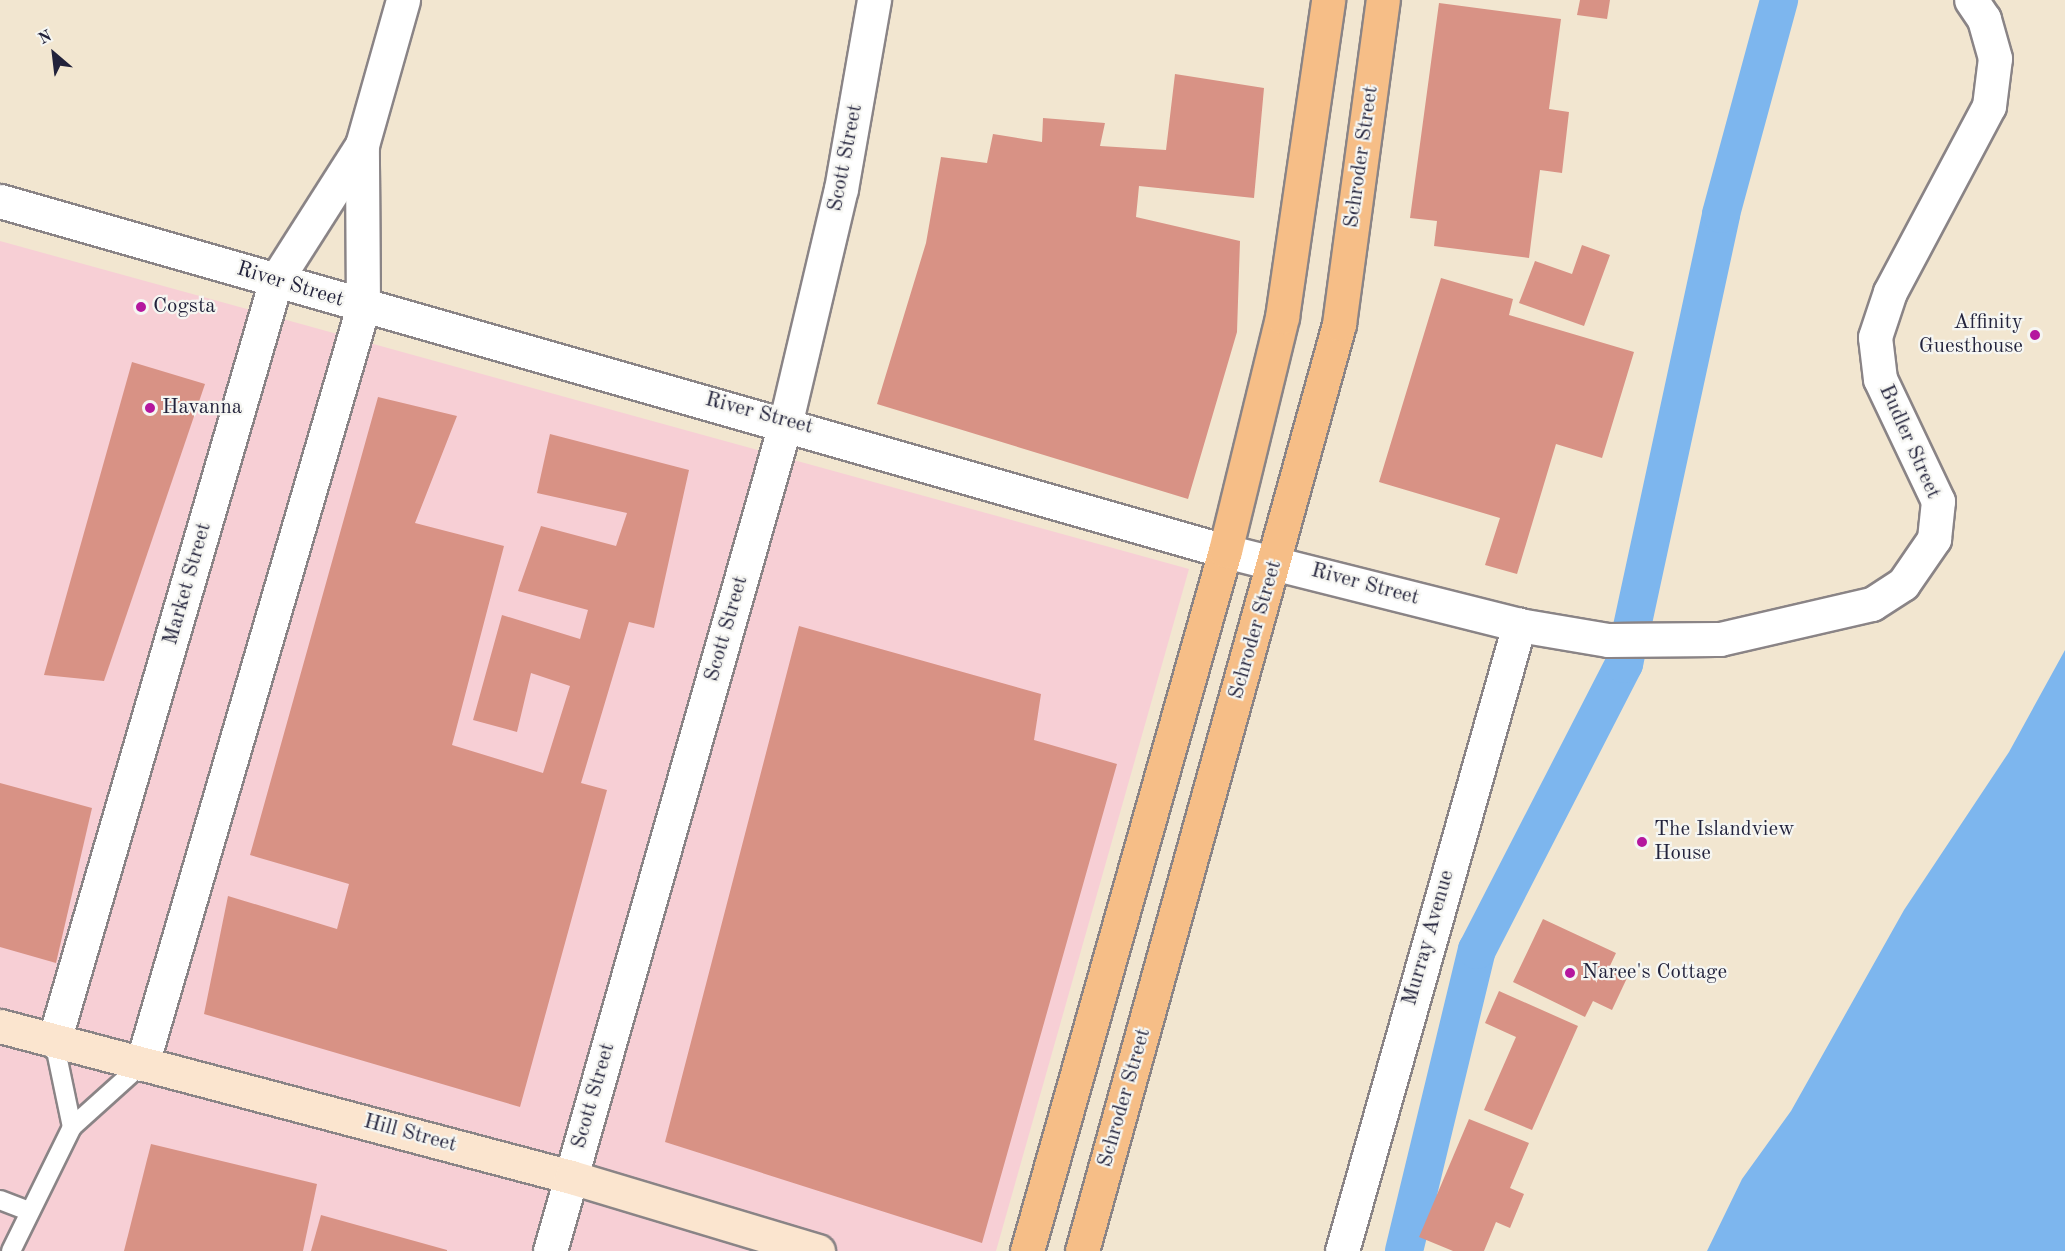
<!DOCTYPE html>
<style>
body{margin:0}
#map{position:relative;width:2065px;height:1251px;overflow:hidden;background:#f2e6d0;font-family:"Old Standard TT",serif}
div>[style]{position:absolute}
.built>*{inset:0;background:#f7cfd5}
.water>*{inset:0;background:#7db6ee}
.canal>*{height:38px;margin:-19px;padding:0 19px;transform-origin:19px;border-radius:19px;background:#7db6ee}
.building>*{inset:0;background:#d89285}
.roads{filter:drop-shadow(2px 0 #8a8486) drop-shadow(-2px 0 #8a8486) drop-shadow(0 2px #8a8486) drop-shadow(0 -2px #8a8486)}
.lane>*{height:18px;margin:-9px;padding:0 9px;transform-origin:9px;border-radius:9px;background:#fff}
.street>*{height:33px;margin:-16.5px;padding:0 16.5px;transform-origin:16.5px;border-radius:16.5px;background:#fff}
.secondary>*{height:33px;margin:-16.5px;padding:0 16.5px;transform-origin:16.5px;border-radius:16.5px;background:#fbe5cf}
.highway>*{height:33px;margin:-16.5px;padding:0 16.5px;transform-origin:16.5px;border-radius:16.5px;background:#f6be87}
.dots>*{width:16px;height:16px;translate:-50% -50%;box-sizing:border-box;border:3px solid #f6f6f2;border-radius:50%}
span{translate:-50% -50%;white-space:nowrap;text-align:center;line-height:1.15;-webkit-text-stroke:4.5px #f6f6f2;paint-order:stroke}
.street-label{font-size:21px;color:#22223b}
.poi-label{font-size:21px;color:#22223b}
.left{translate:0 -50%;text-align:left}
.right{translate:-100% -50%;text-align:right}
.north{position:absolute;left:24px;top:24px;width:60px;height:60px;-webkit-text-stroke:4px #f6f6f2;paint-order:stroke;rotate:332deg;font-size:16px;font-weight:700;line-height:24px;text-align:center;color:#22223b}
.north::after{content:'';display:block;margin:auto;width:21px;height:27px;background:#22223b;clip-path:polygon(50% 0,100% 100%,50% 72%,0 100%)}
</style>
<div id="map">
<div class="built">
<div style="clip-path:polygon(0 241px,1189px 569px,996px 1251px,0 1251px)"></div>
</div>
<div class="water">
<div style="clip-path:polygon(2065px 650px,2065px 1251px,1707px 1251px,1742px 1179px,1791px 1111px,1904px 910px,2009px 752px)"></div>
</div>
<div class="canal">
<div style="left:1404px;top:1251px;width:310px;rotate:-76.4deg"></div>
<div style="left:1477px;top:950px;width:322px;rotate:-62.8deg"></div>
<div style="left:1624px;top:664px;width:460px;rotate:-77.8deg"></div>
<div style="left:1721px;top:214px;width:222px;rotate:-74.8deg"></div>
</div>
<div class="building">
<div style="clip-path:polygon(1580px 0,1610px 0,1607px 19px,1577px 15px)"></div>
<div style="clip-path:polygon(1439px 3px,1561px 19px,1549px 109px,1569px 112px,1562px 173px,1540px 170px,1529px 258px,1434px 246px,1437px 221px,1410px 218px)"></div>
<div style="clip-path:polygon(1175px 74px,1264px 88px,1254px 198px,1139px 186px,1136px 217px,1240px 241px,1237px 332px,1188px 499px,877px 404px,926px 243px,941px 157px,987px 163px,993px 134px,1042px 142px,1043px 118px,1105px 123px,1100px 146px,1166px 150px)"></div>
<div style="clip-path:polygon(1582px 245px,1610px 255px,1584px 326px,1519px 303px,1535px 261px,1572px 274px)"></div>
<div style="clip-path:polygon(1441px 278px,1513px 299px,1509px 315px,1634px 352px,1602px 458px,1556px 444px,1517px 574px,1485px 565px,1500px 518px,1379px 482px)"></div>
<div style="clip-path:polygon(132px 362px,205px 384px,104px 681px,44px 675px)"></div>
<div style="clip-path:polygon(378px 397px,457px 416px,415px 523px,504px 546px,452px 745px,543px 773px,570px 686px,531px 673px,517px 732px,473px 720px,502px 615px,580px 639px,588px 610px,518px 591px,541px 526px,616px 546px,627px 513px,537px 493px,550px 434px,689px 470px,654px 628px,629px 622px,581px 783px,607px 790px,520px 1107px,204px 1014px,228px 896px,337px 929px,349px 884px,250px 855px)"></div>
<div style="clip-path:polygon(799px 626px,1041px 694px,1034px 740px,1117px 764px,982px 1243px,665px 1142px)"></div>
<div style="clip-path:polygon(0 783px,92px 808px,56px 963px,0 947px)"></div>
<div style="clip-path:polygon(1543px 919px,1616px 953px,1608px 970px,1627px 978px,1612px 1010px,1593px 1001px,1585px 1017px,1513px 982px)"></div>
<div style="clip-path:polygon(1499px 991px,1578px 1026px,1532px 1130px,1484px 1110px,1516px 1037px,1485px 1023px)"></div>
<div style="clip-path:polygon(1469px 1119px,1529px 1143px,1510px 1188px,1524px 1194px,1510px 1228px,1496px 1222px,1484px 1251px,1453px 1251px,1419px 1237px)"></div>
<div style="clip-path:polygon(151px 1144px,317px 1184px,303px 1251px,124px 1251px)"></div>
<div style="clip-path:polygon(321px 1215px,447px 1250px,447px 1251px,311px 1251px)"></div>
</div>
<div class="roads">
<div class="lane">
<div style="left:54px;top:1041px;width:88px;rotate:78.2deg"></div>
<div style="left:0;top:1200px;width:30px;rotate:21deg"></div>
<div style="left:11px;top:1251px;width:138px;rotate:-63.8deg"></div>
<div style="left:72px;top:1127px;width:94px;rotate:-42deg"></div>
</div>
<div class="street">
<div style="left:0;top:201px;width:1274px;rotate:15.95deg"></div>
<div style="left:1225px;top:551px;width:303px;rotate:14.1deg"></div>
<div style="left:1519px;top:625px;width:90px;rotate:9.6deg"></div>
<div style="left:1608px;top:640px;width:112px;rotate:-0.5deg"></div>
<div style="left:1720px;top:639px;width:156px;rotate:-13deg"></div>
<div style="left:1872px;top:604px;width:37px;rotate:-33deg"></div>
<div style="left:1903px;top:584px;width:55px;rotate:-55.4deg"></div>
<div style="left:1934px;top:539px;width:38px;rotate:-84deg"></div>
<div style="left:1938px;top:501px;width:135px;rotate:-115.4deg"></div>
<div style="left:1880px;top:379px;width:42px;rotate:-96.8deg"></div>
<div style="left:1875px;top:337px;width:47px;rotate:-71.6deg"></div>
<div style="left:1890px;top:292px;width:211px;rotate:-62deg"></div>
<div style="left:1989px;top:106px;width:48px;rotate:-82.9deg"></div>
<div style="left:1995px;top:58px;width:41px;rotate:-105.8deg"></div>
<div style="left:1984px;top:19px;width:23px;rotate:-124deg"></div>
<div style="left:54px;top:1041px;width:793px;rotate:-73.74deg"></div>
<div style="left:276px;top:280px;width:160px;rotate:-57.5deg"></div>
<div style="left:142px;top:1064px;width:789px;rotate:-73.73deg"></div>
<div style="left:363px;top:307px;width:162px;rotate:-90.4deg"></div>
<div style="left:362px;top:145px;width:151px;rotate:-74.2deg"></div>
<div style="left:550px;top:1251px;width:863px;rotate:-74.13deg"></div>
<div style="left:786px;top:421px;width:238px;rotate:-76.7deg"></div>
<div style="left:841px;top:189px;width:192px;rotate:-80.1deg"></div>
<div style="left:1342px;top:1251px;width:651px;rotate:-74.21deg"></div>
</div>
<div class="secondary">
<div style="left:0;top:1026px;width:591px;rotate:14.81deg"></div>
<div style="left:571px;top:1177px;width:258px;rotate:16.7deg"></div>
</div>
<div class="highway">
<div style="left:1027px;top:1251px;width:727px;rotate:-74.21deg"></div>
<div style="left:1225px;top:551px;width:241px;rotate:-76.3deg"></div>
<div style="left:1282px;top:317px;width:320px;rotate:-81.7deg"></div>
<div style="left:1082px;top:1251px;width:962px;rotate:-74.5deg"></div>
<div style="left:1339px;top:324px;width:327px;rotate:-82.3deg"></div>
</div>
</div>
<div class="dots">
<div style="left:141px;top:307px;background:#b5179e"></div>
<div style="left:2035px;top:335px;background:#b5179e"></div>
<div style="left:150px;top:408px;background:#b5179e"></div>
<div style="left:1642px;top:842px;background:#b5179e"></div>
<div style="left:1570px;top:973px;background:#b5179e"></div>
</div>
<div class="street-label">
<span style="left:1362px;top:157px;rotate:-82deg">Schroder Street</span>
<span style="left:846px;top:158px;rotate:-79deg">Scott Street</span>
<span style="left:290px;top:285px;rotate:17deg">River Street</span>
<span style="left:759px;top:414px;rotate:15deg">River Street</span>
<span style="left:1909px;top:442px;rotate:66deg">Budler Street</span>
<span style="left:188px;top:584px;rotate:-74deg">Market Street</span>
<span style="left:1365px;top:585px;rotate:15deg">River Street</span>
<span style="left:727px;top:629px;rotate:-74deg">Scott Street</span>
<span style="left:1256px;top:630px;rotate:-74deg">Schroder Street</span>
<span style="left:1429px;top:938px;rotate:-74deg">Murray Avenue</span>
<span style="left:594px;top:1096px;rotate:-74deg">Scott Street</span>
<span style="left:1125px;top:1098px;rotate:-74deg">Schroder Street</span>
<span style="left:410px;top:1134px;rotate:15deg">Hill Street</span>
</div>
<div class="poi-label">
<span class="left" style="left:153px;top:307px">Cogsta</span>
<span class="right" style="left:2023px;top:335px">Affinity<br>Guesthouse</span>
<span class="left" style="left:162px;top:408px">Havanna</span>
<span class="left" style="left:1654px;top:842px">The Islandview<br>House</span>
<span class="left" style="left:1582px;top:973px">Naree's Cottage</span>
</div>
<div class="north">N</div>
</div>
